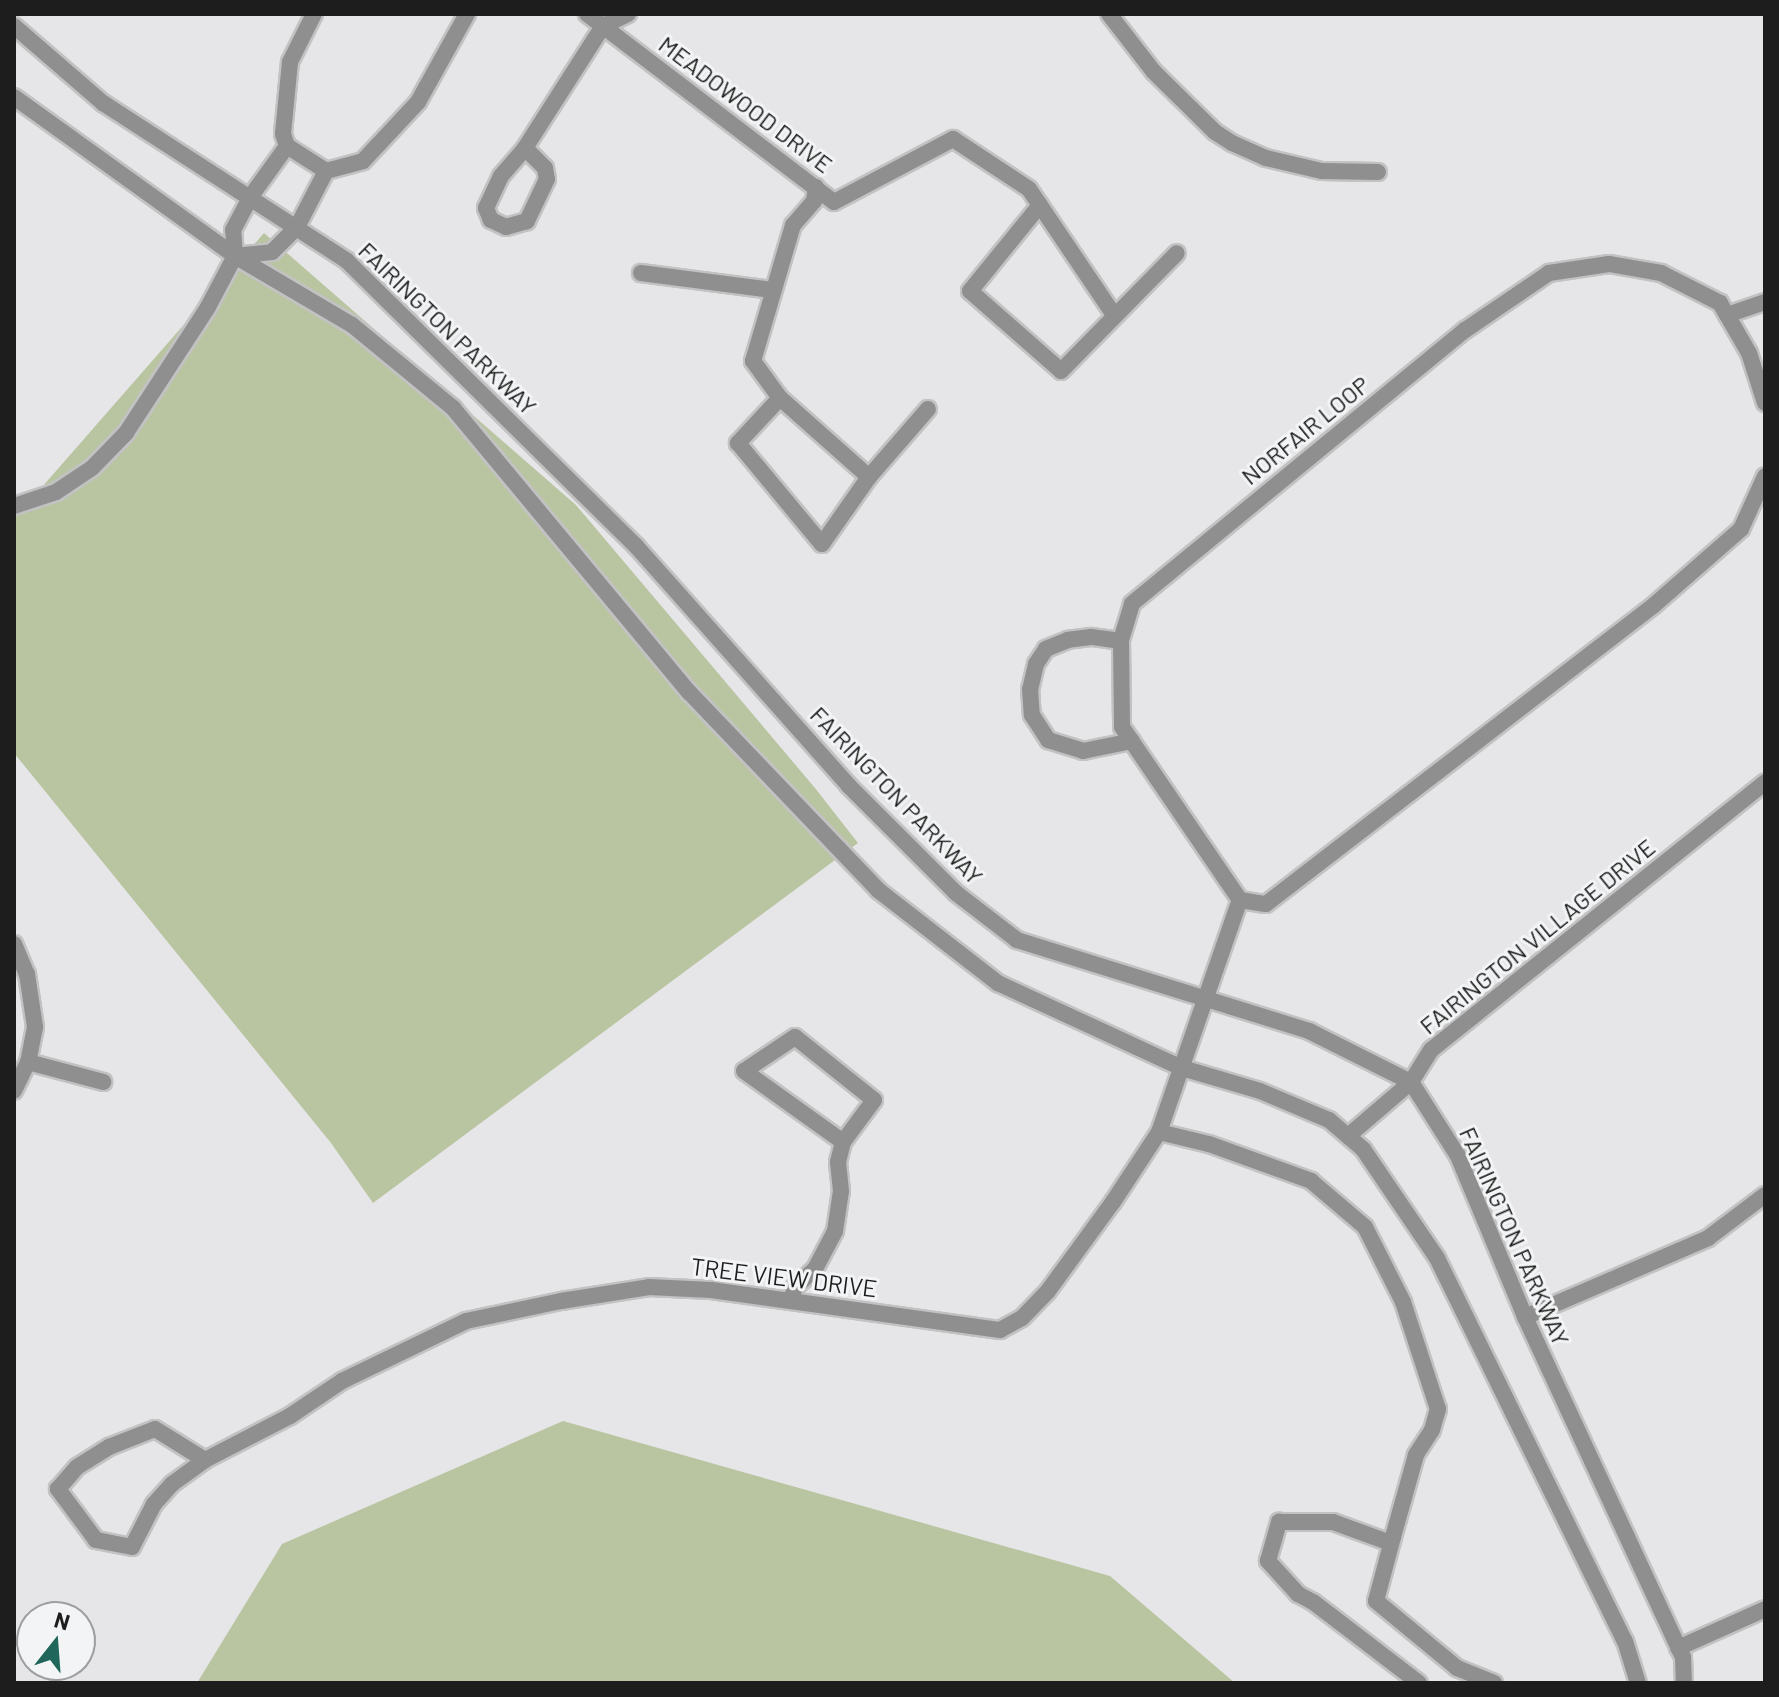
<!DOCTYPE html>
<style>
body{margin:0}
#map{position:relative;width:1779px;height:1697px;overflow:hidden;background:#e6e6e8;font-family:Barlow,sans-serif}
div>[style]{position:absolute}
.green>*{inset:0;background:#b9c5a1}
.roads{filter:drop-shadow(2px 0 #c2c2c3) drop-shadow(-2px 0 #c2c2c3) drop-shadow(0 2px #c2c2c3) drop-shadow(0 -2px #c2c2c3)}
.minor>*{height:16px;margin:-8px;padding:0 8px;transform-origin:8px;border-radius:8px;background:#908f8f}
span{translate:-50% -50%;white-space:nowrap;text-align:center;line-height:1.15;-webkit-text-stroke:6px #f3f4f5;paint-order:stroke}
.street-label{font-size:24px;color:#1d1d1d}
.frame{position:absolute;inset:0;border:16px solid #1d1d1d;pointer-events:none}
.north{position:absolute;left:16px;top:1601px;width:80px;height:80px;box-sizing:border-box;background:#f3f4f5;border:2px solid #9d9e9f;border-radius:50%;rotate:17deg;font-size:22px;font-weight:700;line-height:32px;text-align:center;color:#1d1d1d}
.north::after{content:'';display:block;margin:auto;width:28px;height:36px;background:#20665a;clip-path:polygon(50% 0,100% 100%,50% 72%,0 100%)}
</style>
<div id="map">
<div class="green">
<div style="clip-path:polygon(264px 233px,576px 505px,815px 788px,858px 843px,373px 1203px,331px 1143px,14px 753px,14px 499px,35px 495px)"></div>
<div style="clip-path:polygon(563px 1421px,1110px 1576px,1235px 1683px,197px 1683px,282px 1544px)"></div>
</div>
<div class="roads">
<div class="minor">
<div style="left:314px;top:14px;width:54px;rotate:116.6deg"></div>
<div style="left:290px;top:62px;width:72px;rotate:95.6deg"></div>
<div style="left:283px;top:134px;width:13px;rotate:72deg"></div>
<div style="left:287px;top:146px;width:46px;rotate:32.7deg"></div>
<div style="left:326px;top:171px;width:38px;rotate:-15deg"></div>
<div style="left:363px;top:161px;width:81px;rotate:-47deg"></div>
<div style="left:418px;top:102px;width:101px;rotate:-60.9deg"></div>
<div style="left:587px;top:14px;width:310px;rotate:37.3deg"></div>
<div style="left:834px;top:202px;width:135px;rotate:-27.9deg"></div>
<div style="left:953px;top:139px;width:91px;rotate:33.3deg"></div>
<div style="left:1029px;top:189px;width:152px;rotate:56deg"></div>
<div style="left:1109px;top:14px;width:72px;rotate:52.3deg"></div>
<div style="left:1153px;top:71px;width:87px;rotate:44.5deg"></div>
<div style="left:1215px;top:132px;width:20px;rotate:33deg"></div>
<div style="left:1232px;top:143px;width:37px;rotate:24deg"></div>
<div style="left:1266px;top:158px;width:57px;rotate:13.1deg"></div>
<div style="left:1322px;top:171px;width:56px;rotate:1deg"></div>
<div style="left:14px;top:26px;width:118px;rotate:40.9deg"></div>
<div style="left:103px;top:103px;width:291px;rotate:32.9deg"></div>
<div style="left:347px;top:261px;width:406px;rotate:44.6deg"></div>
<div style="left:636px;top:546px;width:321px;rotate:48.4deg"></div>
<div style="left:849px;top:786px;width:151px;rotate:45deg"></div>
<div style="left:956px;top:893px;width:77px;rotate:37.6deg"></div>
<div style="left:1017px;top:940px;width:306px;rotate:17.3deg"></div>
<div style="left:1309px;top:1031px;width:114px;rotate:26.6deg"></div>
<div style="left:1411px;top:1082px;width:88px;rotate:57.6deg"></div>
<div style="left:1458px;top:1156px;width:174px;rotate:67.4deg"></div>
<div style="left:1525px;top:1317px;width:375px;rotate:65.1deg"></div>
<div style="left:1683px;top:1657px;width:26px;rotate:88deg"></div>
<div style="left:14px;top:97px;width:272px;rotate:35.7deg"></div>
<div style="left:235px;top:256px;width:136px;rotate:30.5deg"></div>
<div style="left:352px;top:325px;width:131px;rotate:39.4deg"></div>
<div style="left:453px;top:408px;width:369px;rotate:50.3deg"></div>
<div style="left:689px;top:692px;width:274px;rotate:46.3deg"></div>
<div style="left:878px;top:890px;width:152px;rotate:37.8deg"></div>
<div style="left:998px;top:983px;width:203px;rotate:24.8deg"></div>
<div style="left:1182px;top:1068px;width:81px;rotate:16.4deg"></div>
<div style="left:1260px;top:1091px;width:75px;rotate:22.8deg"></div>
<div style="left:1329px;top:1120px;width:45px;rotate:40.5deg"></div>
<div style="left:1363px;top:1149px;width:132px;rotate:55.8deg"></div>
<div style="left:1437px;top:1258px;width:427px;rotate:63.9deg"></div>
<div style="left:1625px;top:1641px;width:44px;rotate:72.8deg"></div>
<div style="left:525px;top:148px;width:28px;rotate:45deg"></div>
<div style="left:545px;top:168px;width:11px;rotate:80deg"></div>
<div style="left:547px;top:179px;width:47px;rotate:115.5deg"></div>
<div style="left:527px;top:221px;width:22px;rotate:164deg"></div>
<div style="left:506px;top:227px;width:17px;rotate:-155deg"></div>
<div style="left:491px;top:220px;width:13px;rotate:-113deg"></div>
<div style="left:486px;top:208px;width:35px;rotate:-65deg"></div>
<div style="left:501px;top:176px;width:37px;rotate:-49deg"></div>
<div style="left:525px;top:148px;width:145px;rotate:-57.4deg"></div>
<div style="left:603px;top:26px;width:28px;rotate:-26deg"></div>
<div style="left:816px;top:187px;width:14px;rotate:98deg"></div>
<div style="left:814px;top:201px;width:32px;rotate:131deg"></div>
<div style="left:793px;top:225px;width:142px;rotate:106.4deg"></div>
<div style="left:753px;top:361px;width:46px;rotate:53.9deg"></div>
<div style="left:780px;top:398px;width:119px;rotate:41.6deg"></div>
<div style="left:1040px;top:205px;width:111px;rotate:129.1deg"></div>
<div style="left:970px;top:291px;width:121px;rotate:41.3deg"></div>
<div style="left:1061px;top:371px;width:165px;rotate:-45.5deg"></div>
<div style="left:235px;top:256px;width:37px;rotate:-6deg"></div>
<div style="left:272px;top:252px;width:35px;rotate:-45deg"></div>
<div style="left:297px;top:227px;width:63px;rotate:-62.6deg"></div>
<div style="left:641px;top:273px;width:132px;rotate:7.4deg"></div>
<div style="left:1727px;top:315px;width:40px;rotate:-18.9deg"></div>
<div style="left:780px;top:398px;width:62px;rotate:133deg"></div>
<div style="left:738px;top:443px;width:131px;rotate:50.3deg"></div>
<div style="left:822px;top:544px;width:82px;rotate:-55deg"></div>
<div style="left:869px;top:477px;width:90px;rotate:-49.1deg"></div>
<div style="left:1765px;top:403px;width:52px;rotate:-107.7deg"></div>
<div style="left:1749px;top:353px;width:58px;rotate:-120.1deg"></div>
<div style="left:1720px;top:303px;width:66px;rotate:-153deg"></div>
<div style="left:1661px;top:273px;width:53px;rotate:-170.2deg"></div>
<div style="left:1609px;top:264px;width:61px;rotate:171.5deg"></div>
<div style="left:1549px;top:273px;width:102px;rotate:145.8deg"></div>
<div style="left:1465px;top:330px;width:431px;rotate:140.6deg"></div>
<div style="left:1132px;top:604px;width:39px;rotate:107deg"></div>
<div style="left:1121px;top:641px;width:86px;rotate:89.3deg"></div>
<div style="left:1122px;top:727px;width:209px;rotate:55.7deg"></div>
<div style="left:1240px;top:900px;width:26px;rotate:9deg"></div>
<div style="left:1266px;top:904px;width:488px;rotate:-37.6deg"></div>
<div style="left:1653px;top:606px;width:117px;rotate:-41.2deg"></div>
<div style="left:1741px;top:529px;width:58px;rotate:-65.6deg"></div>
<div style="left:14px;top:506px;width:44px;rotate:-18.4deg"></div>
<div style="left:56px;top:492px;width:43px;rotate:-33.7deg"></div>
<div style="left:92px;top:468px;width:49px;rotate:-45.8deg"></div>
<div style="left:126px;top:433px;width:150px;rotate:-56.9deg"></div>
<div style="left:208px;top:307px;width:58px;rotate:-62.1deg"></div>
<div style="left:235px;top:256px;width:26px;rotate:-94deg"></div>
<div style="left:233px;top:230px;width:38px;rotate:-62deg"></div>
<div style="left:251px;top:196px;width:62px;rotate:-54.2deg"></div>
<div style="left:1121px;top:641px;width:30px;rotate:-172deg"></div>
<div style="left:1091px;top:637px;width:23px;rotate:173deg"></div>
<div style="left:1068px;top:640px;width:24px;rotate:158deg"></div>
<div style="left:1046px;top:649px;width:18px;rotate:124deg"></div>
<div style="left:1036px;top:664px;width:26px;rotate:103deg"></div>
<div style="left:1030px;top:689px;width:26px;rotate:86deg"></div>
<div style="left:1032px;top:715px;width:30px;rotate:57deg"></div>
<div style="left:1048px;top:740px;width:37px;rotate:17deg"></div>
<div style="left:1083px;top:751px;width:50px;rotate:-11.5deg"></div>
<div style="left:14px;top:944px;width:33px;rotate:67deg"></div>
<div style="left:27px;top:974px;width:54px;rotate:81.4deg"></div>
<div style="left:35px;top:1027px;width:36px;rotate:101deg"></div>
<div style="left:28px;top:1062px;width:32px;rotate:116deg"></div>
<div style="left:28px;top:1062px;width:78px;rotate:14.9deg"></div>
<div style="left:1159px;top:1132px;width:51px;rotate:13.5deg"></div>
<div style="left:1209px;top:1144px;width:109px;rotate:19.9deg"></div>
<div style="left:1311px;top:1181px;width:71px;rotate:40.4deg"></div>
<div style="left:1365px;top:1227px;width:84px;rotate:63.1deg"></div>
<div style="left:1403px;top:1302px;width:113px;rotate:71.9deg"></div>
<div style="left:1438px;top:1409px;width:22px;rotate:106deg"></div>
<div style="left:1432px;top:1430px;width:30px;rotate:123deg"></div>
<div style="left:1416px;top:1455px;width:85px;rotate:105.7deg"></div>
<div style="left:1348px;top:1136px;width:83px;rotate:-40.6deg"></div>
<div style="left:1411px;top:1082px;width:38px;rotate:-58deg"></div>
<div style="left:1431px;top:1050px;width:428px;rotate:-38.7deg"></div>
<div style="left:791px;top:1300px;width:14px;rotate:-73deg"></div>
<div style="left:795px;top:1287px;width:27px;rotate:-42deg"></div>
<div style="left:815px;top:1269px;width:43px;rotate:-62.2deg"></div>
<div style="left:835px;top:1231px;width:40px;rotate:-81.5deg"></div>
<div style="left:841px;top:1191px;width:29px;rotate:-96deg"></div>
<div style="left:838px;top:1162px;width:21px;rotate:-76deg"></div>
<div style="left:843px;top:1142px;width:52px;rotate:-53.6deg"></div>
<div style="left:874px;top:1100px;width:101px;rotate:-141.4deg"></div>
<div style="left:795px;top:1037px;width:61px;rotate:146.3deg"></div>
<div style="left:744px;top:1071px;width:122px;rotate:35.6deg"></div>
<div style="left:1525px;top:1317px;width:199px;rotate:-23.3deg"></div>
<div style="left:1708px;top:1238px;width:71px;rotate:-37deg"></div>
<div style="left:205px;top:1460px;width:41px;rotate:144deg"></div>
<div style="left:172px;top:1484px;width:27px;rotate:132deg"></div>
<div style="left:154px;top:1504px;width:48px;rotate:117.1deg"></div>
<div style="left:132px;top:1547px;width:37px;rotate:-169deg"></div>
<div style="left:96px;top:1540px;width:64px;rotate:-126.7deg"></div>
<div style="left:58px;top:1489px;width:29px;rotate:-49deg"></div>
<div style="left:77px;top:1467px;width:38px;rotate:-32deg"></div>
<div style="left:109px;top:1447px;width:49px;rotate:-21.4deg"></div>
<div style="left:155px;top:1429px;width:59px;rotate:31.8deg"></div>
<div style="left:205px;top:1460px;width:96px;rotate:-27.4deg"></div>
<div style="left:290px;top:1416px;width:63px;rotate:-33.9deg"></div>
<div style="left:342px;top:1381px;width:138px;rotate:-25.8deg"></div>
<div style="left:466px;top:1321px;width:97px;rotate:-11.9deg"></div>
<div style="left:561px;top:1301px;width:89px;rotate:-9deg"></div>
<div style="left:649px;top:1287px;width:62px;rotate:2.8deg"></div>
<div style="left:711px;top:1290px;width:292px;rotate:7.9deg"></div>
<div style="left:1000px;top:1330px;width:25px;rotate:-29deg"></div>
<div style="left:1022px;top:1318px;width:37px;rotate:-46deg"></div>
<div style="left:1048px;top:1291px;width:110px;rotate:-53.9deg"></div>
<div style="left:1113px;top:1202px;width:84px;rotate:-56.7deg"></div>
<div style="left:1159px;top:1132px;width:246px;rotate:-70.8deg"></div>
<div style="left:1678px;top:1648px;width:95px;rotate:-24.1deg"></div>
<div style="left:1419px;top:1683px;width:133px;rotate:-142.6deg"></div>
<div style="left:1313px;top:1602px;width:17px;rotate:-152deg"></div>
<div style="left:1298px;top:1594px;width:45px;rotate:-132.3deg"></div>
<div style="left:1268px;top:1561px;width:41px;rotate:-74.2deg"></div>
<div style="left:1279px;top:1522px;width:54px"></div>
<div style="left:1333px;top:1522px;width:59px;rotate:20deg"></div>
<div style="left:1388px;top:1542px;width:7px;rotate:-45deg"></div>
<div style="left:1393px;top:1537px;width:66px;rotate:104.9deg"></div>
<div style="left:1376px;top:1601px;width:105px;rotate:39.6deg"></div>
<div style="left:1457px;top:1668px;width:40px;rotate:22deg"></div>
</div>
</div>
<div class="street-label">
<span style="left:746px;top:104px;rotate:37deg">MEADOWOOD DRIVE</span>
<span style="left:448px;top:328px;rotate:44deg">FAIRINGTON PARKWAY</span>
<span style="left:1305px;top:430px;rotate:-39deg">NORFAIR LOOP</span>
<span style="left:897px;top:795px;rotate:46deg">FAIRINGTON PARKWAY</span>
<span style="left:1537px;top:936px;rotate:-39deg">FAIRINGTON VILLAGE DRIVE</span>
<span style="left:1515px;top:1236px;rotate:66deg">FAIRINGTON PARKWAY</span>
<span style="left:784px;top:1277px;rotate:7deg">TREE VIEW DRIVE</span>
</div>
<div class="frame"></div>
<div class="north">N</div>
</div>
